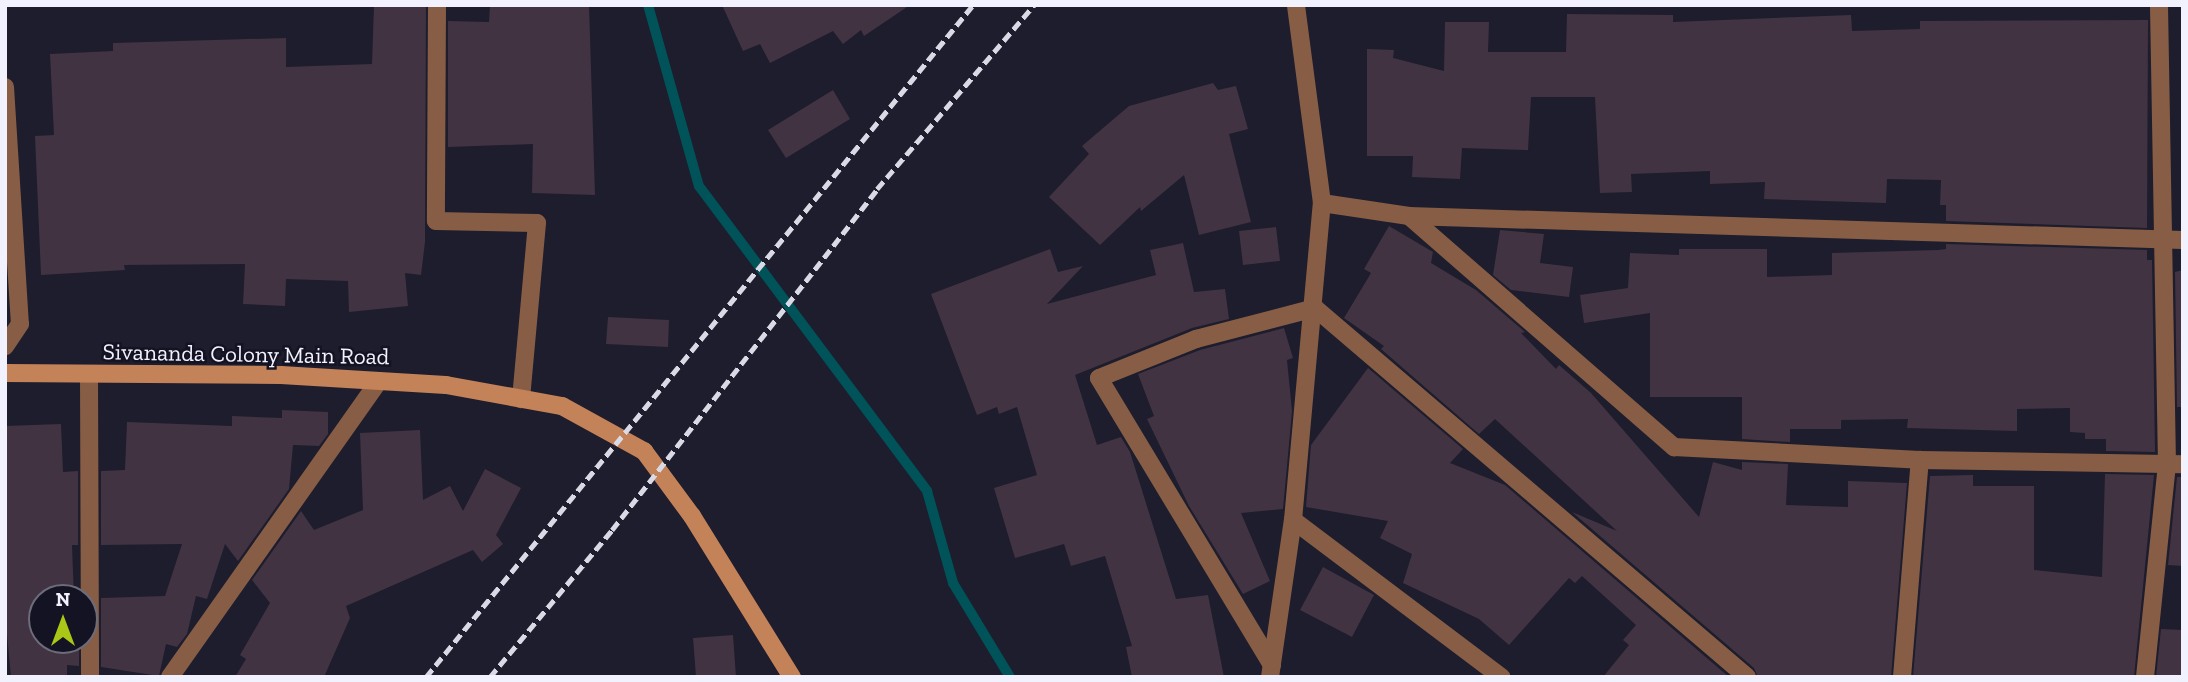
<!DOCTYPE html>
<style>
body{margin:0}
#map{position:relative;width:2188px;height:682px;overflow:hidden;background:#1d1d2d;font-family:"Zilla Slab",serif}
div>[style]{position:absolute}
.stream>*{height:10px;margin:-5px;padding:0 5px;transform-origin:5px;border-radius:5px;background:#005358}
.building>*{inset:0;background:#413342}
.minor>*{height:18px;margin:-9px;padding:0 9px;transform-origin:9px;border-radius:9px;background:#875e45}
.tertiary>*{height:18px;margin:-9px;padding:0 9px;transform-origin:9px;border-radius:9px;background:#875e45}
.secondary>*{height:18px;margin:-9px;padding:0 9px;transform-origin:9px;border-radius:9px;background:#c48259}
.rail>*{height:5px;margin-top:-2.5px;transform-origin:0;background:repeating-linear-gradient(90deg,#dadae6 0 10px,transparent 0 15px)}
span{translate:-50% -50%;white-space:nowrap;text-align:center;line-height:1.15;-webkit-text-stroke:5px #141323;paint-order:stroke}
.street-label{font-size:23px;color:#f2f2fe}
.frame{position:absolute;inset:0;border:7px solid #f2f2fe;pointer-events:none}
.north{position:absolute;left:28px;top:584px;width:70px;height:70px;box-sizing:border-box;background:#141323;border:2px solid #6d6c7b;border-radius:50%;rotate:0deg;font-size:19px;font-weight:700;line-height:28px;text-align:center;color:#f2f2fe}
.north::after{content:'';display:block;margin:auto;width:24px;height:32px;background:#aac717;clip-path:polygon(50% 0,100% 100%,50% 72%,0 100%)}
</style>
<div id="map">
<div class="stream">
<div style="left:648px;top:5px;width:188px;rotate:74.3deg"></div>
<div style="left:699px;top:186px;width:381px;rotate:53.2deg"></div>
<div style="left:927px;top:491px;width:96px;rotate:74.2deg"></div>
<div style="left:953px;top:583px;width:110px;rotate:58.8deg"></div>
</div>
<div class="building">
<div style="clip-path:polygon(374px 5px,426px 5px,425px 242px,421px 275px,405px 273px,408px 306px,349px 312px,348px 281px,286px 279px,285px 306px,243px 304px,245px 264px,124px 265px,125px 270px,41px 275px,35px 136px,54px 135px,50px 54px,113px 51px,113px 43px,286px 38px,286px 67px,372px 64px)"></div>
<div style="clip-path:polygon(490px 5px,589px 5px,595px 195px,532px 193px,533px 144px,448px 147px,448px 21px,489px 22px)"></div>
<div style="clip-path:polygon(722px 5px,910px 5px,864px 36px,861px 30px,843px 44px,833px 31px,770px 63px,760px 44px,743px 51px)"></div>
<div style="clip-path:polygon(1567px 14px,1673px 15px,1673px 22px,1851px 15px,1852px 31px,1920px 29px,1920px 21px,2148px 20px,2147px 228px,1946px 221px,1946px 205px,1940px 205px,1941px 180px,1887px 179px,1886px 203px,1764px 199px,1765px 182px,1710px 184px,1710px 171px,1631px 174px,1632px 192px,1600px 193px,1595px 97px,1531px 97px,1528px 150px,1462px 148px,1460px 179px,1412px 177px,1413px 156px,1367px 156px,1367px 49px,1394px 50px,1393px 58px,1444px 71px,1445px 22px,1489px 22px,1488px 52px,1566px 52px)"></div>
<div style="clip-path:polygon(1213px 83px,1218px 90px,1236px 86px,1248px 129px,1229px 134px,1251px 222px,1199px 235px,1184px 175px,1141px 211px,1140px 207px,1100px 245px,1049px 197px,1089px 154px,1082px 146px,1129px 106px)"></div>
<div style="clip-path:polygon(833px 90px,850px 119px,786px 158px,768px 130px)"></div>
<div style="clip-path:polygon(1389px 226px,1433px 252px,1431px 263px,1476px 290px,1525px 332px,1521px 333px,1556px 369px,1559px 365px,1591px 393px,1699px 517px,1713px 462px,1742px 470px,1742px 462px,1788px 464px,1786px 505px,1848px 507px,1848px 481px,1907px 483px,1891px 677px,1758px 677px,1754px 668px,1572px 512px,1617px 531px,1495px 419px,1479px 434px,1381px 349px,1384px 346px,1344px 318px,1371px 273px,1364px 269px)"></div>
<div style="clip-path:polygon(1276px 227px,1280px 261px,1243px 265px,1239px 231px)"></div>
<div style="clip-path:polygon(1500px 230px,1544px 234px,1540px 263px,1573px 267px,1569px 297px,1511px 290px,1493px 275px)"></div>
<div style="clip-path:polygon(1183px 243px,1194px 292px,1225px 289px,1229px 319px,1192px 328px,1075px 375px,1097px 445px,1121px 437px,1130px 452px,1176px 599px,1208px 595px,1224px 677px,1132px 677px,1126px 647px,1132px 646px,1105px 556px,1071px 566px,1064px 544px,1015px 558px,994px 488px,1037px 475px,1017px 407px,999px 414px,997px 407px,977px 415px,931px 294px,1050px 249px,1058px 272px,1083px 266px,1047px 304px,1156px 275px,1150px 250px)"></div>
<div style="clip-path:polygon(1946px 244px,2147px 250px,2147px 260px,2152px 260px,2155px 452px,2106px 451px,2106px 439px,2085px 439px,2085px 433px,2070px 432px,2070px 408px,2017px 409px,2017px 431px,1907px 428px,1908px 419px,1841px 420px,1841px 429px,1790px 429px,1790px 442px,1742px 439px,1742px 397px,1650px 397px,1650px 313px,1584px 323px,1580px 295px,1628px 288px,1630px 253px,1679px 255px,1679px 249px,1767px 249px,1767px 277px,1832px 275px,1832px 253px,1938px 250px,1946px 249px)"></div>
<div style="clip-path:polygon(2183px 270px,2183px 407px,2177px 407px,2175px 272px)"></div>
<div style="clip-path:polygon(608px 317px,669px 320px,668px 347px,606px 344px)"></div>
<div style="clip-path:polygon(1284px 328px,1293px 358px,1287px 360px,1292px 411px,1283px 509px,1241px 513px,1270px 581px,1243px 594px,1189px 506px,1147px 419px,1154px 416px,1138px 374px,1200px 350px)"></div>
<div style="clip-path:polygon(1368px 368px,1463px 449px,1450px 463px,1505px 485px,1729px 677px,1603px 677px,1629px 645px,1623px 640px,1636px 625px,1582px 576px,1575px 583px,1569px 578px,1509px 645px,1479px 619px,1403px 583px,1412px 554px,1380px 538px,1388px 521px,1306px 507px,1311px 445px)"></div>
<div style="clip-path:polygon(282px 410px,328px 412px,328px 434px,319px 446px,293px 445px,289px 489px,238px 561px,225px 544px,207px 599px,196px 596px,187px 634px,177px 647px,166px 644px,159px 676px,101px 667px,101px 598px,165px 596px,182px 544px,101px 545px,101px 471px,125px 470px,127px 422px,232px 426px,232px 416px,282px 418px)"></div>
<div style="clip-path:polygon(61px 424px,63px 472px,78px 471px,78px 545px,72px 545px,74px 598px,42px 598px,42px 640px,79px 640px,79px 666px,67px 665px,67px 677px,11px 677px,5px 613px,5px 426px)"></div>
<div style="clip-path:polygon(420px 430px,423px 500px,450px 486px,463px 511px,485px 469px,521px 488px,496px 535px,503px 544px,482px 562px,473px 550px,346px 606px,350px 618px,324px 677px,235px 677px,246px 659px,240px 655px,270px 603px,252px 580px,301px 511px,314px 530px,363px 510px,360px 433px)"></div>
<div style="clip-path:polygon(2105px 474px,2154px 475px,2134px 677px,1913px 677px,1930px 476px,1973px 475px,1973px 486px,2034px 486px,2034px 570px,2102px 577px)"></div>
<div style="clip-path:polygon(2177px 477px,2183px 477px,2183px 566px,2168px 565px)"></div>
<div style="clip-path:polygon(1323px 567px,1374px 595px,1352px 637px,1300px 610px)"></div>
<div style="clip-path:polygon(2161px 629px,2183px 630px,2183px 677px,2156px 677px)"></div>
<div style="clip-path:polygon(733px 635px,736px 677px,696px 677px,693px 638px)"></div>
</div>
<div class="minor">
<div style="left:437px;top:5px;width:216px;rotate:90.3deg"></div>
<div style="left:436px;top:221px;width:101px;rotate:1.1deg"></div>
<div style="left:537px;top:223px;width:177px;rotate:95.2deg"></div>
<div style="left:5px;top:87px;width:237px;rotate:86.4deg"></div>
<div style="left:20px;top:324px;width:27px;rotate:124deg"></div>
<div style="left:1322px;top:203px;width:88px;rotate:8.5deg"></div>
<div style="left:1409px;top:216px;width:774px;rotate:1.78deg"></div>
<div style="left:1409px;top:216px;width:352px;rotate:41.1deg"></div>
<div style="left:1674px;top:447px;width:246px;rotate:3deg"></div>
<div style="left:1920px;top:460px;width:263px;rotate:0.9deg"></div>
<div style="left:89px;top:375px;width:302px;rotate:89.8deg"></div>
<div style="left:1293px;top:520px;width:261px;rotate:37deg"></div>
<div style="left:1272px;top:665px;width:335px;rotate:-121.1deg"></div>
<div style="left:1099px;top:378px;width:105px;rotate:-21.9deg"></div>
<div style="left:1196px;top:339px;width:123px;rotate:-14.6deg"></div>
<div style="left:1315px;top:308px;width:568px;rotate:40.5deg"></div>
<div style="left:170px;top:677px;width:362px;rotate:-54.8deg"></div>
<div style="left:1902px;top:677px;width:218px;rotate:-85.3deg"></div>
<div style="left:2145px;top:677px;width:214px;rotate:-84.1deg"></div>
<div style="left:2167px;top:464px;width:459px;rotate:-91deg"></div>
</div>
<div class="tertiary">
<div style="left:1270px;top:677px;width:159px;rotate:-81.7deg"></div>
<div style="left:1293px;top:520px;width:318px;rotate:-84.8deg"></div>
<div style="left:1322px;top:203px;width:200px;rotate:-97.5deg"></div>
</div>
<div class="secondary">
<div style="left:5px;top:373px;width:276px;rotate:0.4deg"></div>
<div style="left:281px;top:375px;width:165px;rotate:3.5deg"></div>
<div style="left:446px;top:385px;width:118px;rotate:10.3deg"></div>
<div style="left:562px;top:406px;width:94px;rotate:28.8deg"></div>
<div style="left:644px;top:451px;width:81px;rotate:53.6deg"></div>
<div style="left:692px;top:516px;width:190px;rotate:58.2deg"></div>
</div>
<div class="rail">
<div style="left:426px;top:677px;width:866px;rotate:-50.85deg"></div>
<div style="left:490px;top:677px;width:191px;rotate:-50.3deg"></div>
<div style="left:612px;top:530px;width:432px;rotate:-52.1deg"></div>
<div style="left:877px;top:189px;width:242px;rotate:-49.5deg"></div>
</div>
<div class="street-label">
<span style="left:246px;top:354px;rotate:1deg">Sivananda Colony Main Road</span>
</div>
<div class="frame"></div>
<div class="north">N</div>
</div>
